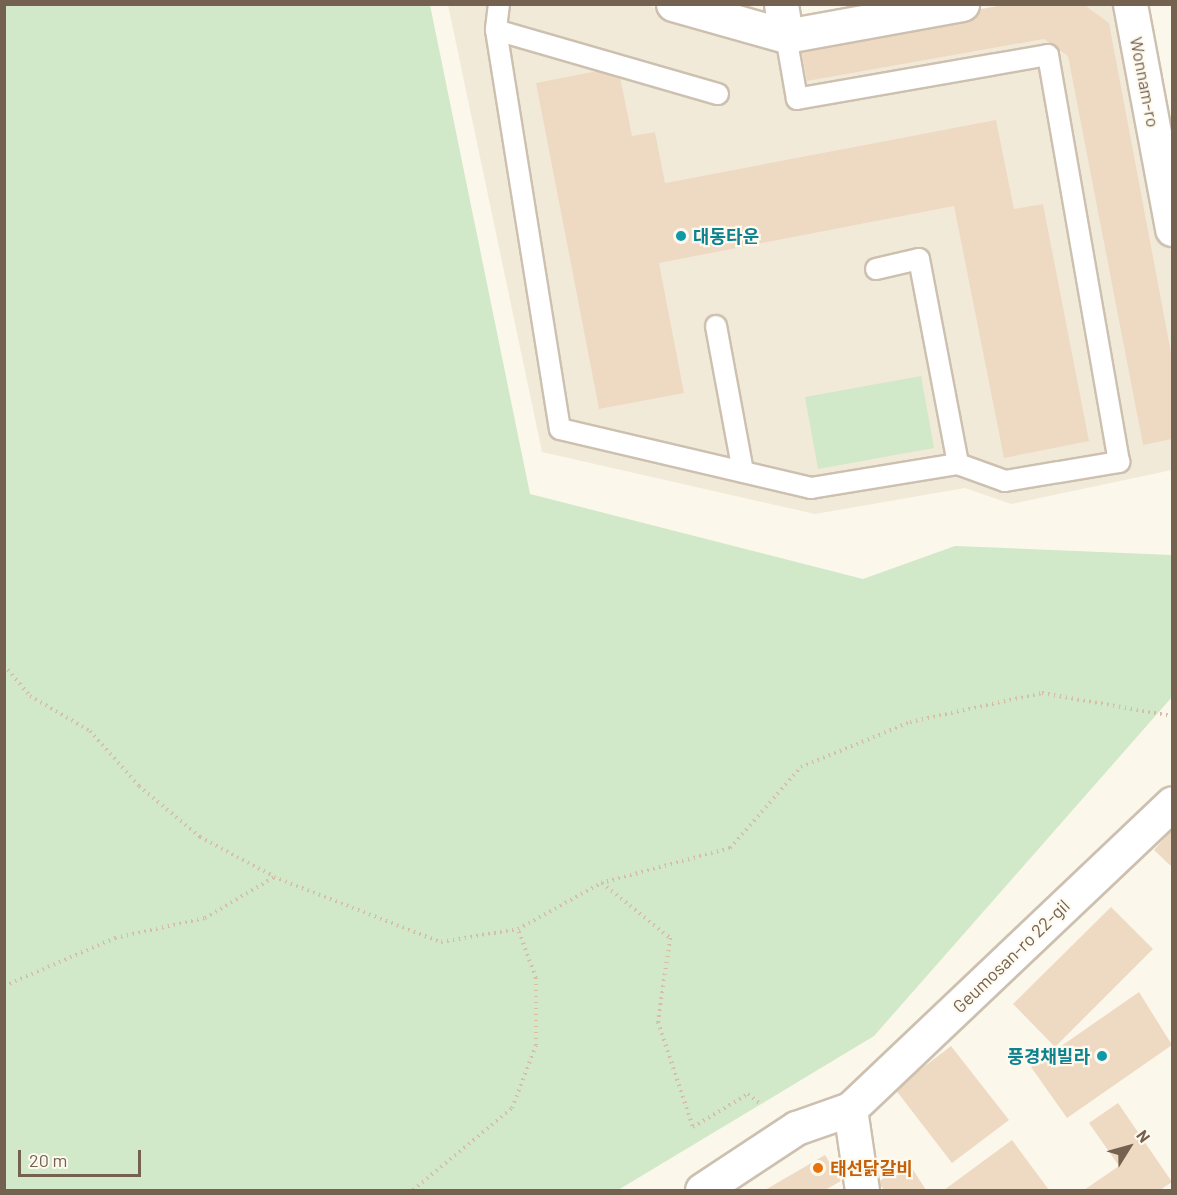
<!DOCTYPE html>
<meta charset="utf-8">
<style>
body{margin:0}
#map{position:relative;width:1177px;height:1195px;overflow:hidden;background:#fbf7ea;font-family:Barlow,"Noto Sans KR",sans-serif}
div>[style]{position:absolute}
.residential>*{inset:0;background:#f2ead9}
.green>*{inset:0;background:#d1e8c9}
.building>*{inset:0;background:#eedac3}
.path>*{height:4px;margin-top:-2px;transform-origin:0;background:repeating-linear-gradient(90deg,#d4bea6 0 1.5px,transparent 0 6px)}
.roads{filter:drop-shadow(2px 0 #cdc0b0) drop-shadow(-2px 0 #cdc0b0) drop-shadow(0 2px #cdc0b0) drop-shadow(0 -2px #cdc0b0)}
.service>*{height:20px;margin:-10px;padding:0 10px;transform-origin:10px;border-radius:10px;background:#fff}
.minor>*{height:33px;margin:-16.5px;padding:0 16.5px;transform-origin:16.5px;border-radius:16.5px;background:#fff}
.tertiary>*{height:33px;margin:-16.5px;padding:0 16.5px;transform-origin:16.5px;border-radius:16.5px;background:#fff}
.dots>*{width:16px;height:16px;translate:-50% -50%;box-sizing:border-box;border:3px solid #fefaf0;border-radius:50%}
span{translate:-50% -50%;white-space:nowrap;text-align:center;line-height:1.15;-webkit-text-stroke:4.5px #fefaf0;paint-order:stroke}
.street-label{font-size:18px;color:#74614f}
.culture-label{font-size:18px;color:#0d838f;font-weight:700}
.left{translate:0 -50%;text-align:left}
.right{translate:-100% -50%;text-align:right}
.food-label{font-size:18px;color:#c56008;font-weight:700}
.frame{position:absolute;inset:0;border:6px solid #74614f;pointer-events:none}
.north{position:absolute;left:1099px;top:1117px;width:60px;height:60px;-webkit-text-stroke:4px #fefaf0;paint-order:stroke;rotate:53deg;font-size:16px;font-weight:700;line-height:24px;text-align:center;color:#74614f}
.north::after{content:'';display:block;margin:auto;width:21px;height:27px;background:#74614f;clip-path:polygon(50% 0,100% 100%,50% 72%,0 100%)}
.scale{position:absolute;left:18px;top:1150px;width:123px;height:27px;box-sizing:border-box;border:3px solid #74614f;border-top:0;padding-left:8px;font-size:18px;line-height:21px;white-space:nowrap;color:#74614f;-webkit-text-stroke:4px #fefaf0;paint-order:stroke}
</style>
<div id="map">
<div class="residential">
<div style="clip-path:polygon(448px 5px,646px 5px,783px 42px,1003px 5px,1123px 5px,1172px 258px,1172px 470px,1011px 504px,965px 488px,815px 514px,542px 452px)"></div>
</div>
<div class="green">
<div style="clip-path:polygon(5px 4px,430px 5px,530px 494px,863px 579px,955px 546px,1172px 555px,1172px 697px,874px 1036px,618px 1190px,5px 1190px)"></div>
<div style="clip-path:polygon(921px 376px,934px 448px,818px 469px,805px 397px)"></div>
</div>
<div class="building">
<div style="clip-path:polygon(1010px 4px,1083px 4px,1109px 23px,1172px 358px,1172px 439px,1143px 445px,1068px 56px,1044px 39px,807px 81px,800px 42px)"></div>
<div style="clip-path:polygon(618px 67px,632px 136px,655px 132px,665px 183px,996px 120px,1014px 209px,1043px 204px,1089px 441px,1004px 458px,954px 206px,659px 263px,684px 393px,599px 409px,536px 83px)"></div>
<div style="clip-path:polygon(1172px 830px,1172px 867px,1154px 850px)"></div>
<div style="clip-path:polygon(1111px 907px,1153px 949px,1055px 1047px,1013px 1004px)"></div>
<div style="clip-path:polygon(1139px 992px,1172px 1045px,1067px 1118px,1031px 1067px)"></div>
<div style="clip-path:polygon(951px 1046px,1009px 1120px,952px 1163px,895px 1089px)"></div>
<div style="clip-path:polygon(1118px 1103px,1172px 1182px,1160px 1190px,1084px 1190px,1119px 1166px,1089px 1123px)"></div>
<div style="clip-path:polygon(1012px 1140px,1049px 1190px,944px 1190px)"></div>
<div style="clip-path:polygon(825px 1155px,841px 1181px,825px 1190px,765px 1190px)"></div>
<div style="clip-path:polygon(908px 1162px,926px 1190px,884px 1190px,878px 1182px)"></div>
</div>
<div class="path">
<div style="left:4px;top:665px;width:40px;rotate:50deg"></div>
<div style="left:30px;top:696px;width:69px;rotate:30.3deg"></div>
<div style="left:90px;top:731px;width:74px;rotate:48.3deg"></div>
<div style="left:139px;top:786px;width:80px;rotate:39.9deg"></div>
<div style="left:200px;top:837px;width:83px;rotate:28.1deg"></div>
<div style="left:602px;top:883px;width:87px;rotate:39deg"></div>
<div style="left:670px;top:938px;width:85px;rotate:98.1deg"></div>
<div style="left:658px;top:1022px;width:111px;rotate:71.6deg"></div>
<div style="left:693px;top:1127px;width:64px;rotate:-31deg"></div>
<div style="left:748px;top:1094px;width:18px;rotate:38deg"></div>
<div style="left:4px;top:986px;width:121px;rotate:-23.4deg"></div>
<div style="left:115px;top:938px;width:92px;rotate:-12.5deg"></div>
<div style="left:205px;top:918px;width:80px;rotate:-30.7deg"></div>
<div style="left:274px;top:877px;width:179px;rotate:21.3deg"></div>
<div style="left:441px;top:942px;width:78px;rotate:-9.6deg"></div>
<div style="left:518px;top:929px;width:95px;rotate:-29deg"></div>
<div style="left:601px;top:883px;width:134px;rotate:-15.2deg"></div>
<div style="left:730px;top:848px;width:108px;rotate:-48.8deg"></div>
<div style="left:801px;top:767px;width:118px;rotate:-22.4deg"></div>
<div style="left:910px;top:722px;width:135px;rotate:-12.4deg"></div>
<div style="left:1042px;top:693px;width:132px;rotate:10deg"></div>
<div style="left:413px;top:1190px;width:129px;rotate:-39.6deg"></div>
<div style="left:512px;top:1108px;width:67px;rotate:-69.1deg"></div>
<div style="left:536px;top:1045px;width:67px;rotate:-90deg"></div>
<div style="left:536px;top:978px;width:52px;rotate:-110.2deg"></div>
</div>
<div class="roads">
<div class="service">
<div style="left:499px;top:4px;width:26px;rotate:97deg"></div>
<div style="left:496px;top:30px;width:404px;rotate:80.9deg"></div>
<div style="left:560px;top:429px;width:258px;rotate:13.2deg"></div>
<div style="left:811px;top:488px;width:149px;rotate:-9.3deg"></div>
<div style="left:958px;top:464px;width:50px;rotate:19.9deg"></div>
<div style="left:1005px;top:481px;width:116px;rotate:-9.5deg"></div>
<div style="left:1119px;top:462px;width:413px;rotate:-99.9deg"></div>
<div style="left:1048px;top:55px;width:255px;rotate:170.1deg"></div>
<div style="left:797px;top:99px;width:64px;rotate:-99.9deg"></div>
<div style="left:496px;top:30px;width:231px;rotate:16.1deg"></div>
<div style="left:876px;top:269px;width:44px;rotate:-13.1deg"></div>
<div style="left:919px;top:259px;width:209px;rotate:79.2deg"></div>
<div style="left:716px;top:326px;width:148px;rotate:79.5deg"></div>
</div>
<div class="minor">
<div style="left:673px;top:4px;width:117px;rotate:15.8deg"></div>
<div style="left:786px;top:36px;width:179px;rotate:-10.3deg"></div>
<div style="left:781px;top:4px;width:32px;rotate:81deg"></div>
<div style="left:850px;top:1109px;width:82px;rotate:81.6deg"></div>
<div style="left:702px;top:1190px;width:113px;rotate:-33.4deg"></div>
<div style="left:796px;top:1128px;width:57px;rotate:-19.4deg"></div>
<div style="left:850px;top:1109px;width:444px;rotate:-43.5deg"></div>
</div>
<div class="tertiary">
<div style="left:1130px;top:4px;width:229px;rotate:79.4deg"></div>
</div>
</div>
<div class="dots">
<div style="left:681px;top:236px;background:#0f9aa8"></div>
<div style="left:1102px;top:1056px;background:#0f9aa8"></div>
<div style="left:818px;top:1168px;background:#e8710a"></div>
</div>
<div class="street-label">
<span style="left:1145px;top:82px;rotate:79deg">Wonnam-ro</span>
<span style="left:1011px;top:956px;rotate:-44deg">Geumosan-ro 22-gil</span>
</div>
<div class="culture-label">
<span class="left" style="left:693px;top:236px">대동타운</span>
<span class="right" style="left:1090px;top:1056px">풍경채빌라</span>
</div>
<div class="food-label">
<span class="left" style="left:830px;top:1168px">태선닭갈비</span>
</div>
<div class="frame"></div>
<div class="north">N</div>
<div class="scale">20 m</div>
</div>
